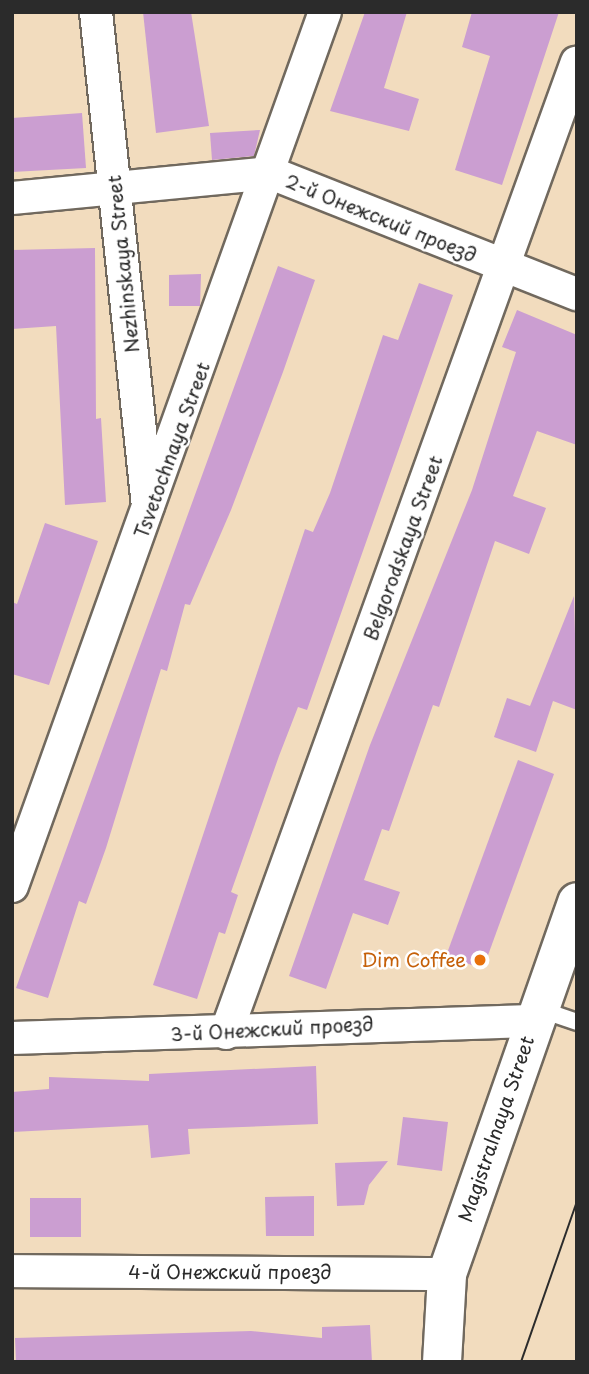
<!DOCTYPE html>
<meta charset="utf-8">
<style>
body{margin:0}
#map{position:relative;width:589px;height:1374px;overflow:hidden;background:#f2dcbe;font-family:"Playpen Sans",sans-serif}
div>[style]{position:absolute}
.building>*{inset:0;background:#cb9ed1}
.roads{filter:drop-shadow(2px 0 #71695e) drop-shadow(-2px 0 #71695e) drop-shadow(0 2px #71695e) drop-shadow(0 -2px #71695e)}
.service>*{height:16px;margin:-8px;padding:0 8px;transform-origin:8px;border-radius:8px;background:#fff}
.minor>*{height:32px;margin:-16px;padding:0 16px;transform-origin:16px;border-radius:16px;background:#fff}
.tertiary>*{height:38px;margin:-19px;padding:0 19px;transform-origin:19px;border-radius:19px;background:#fff}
.tram>*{height:2px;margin:-1px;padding:0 1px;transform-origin:1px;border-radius:1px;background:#2b2b2b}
.dots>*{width:19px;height:19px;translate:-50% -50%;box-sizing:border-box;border:4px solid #fff;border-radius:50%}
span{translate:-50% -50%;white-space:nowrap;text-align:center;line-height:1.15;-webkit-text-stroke:5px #fff;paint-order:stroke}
.street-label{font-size:19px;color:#2b2b2b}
.food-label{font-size:19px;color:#c56008}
.right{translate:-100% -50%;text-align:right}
.frame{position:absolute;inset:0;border:14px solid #2b2b2b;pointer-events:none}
</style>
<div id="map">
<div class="building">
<div style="clip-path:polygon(143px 12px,191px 12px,209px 126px,156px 133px)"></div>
<div style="clip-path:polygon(365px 12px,407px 12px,384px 88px,419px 99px,409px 131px,330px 111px)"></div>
<div style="clip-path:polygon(472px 12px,559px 12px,502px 185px,455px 170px,490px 56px,462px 47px)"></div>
<div style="clip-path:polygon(82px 113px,86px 168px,12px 172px,12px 118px)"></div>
<div style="clip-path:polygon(260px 130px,254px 156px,212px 160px,210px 133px)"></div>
<div style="clip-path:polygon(95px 248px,96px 419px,101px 418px,106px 502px,65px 505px,56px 326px,12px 329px,12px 250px)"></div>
<div style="clip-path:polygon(278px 266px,315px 280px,283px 372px,231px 510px,190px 605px,185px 604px,167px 671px,161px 669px,106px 848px,86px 904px,79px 901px,48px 998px,16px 988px)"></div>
<div style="clip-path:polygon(201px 274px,200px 306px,169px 306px,169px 275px)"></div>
<div style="clip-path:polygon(419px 283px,453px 295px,307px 710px,298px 707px,279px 756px,231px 892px,238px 895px,225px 934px,219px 932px,197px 999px,153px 985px,305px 529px,313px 532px,330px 493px,383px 335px,398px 340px)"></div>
<div style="clip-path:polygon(517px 310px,577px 335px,577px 445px,537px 431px,513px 496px,546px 508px,529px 554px,495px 541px,439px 707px,433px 705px,389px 831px,382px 829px,364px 880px,400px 892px,388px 925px,353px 913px,326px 989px,289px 976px,370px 745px,472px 490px,516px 352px,502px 347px)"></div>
<div style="clip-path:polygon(45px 523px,98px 541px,49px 685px,12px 674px,12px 602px,17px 604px)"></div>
<div style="clip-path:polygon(574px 596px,577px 710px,553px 701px,536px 752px,494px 737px,507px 698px,530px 706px)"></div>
<div style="clip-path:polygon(518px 760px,554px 774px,483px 969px,446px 956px)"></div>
<div style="clip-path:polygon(316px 1066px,318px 1124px,188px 1129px,190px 1154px,151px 1158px,148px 1125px,12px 1132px,12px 1092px,49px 1089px,49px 1077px,149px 1081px,149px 1074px)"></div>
<div style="clip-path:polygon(403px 1117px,448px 1122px,442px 1171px,397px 1165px)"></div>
<div style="clip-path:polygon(388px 1161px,369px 1185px,364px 1205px,337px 1206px,335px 1163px)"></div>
<div style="clip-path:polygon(314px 1196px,314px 1236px,266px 1236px,265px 1197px)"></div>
<div style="clip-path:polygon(30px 1198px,81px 1198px,81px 1237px,30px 1237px)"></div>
<div style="clip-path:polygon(370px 1325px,372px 1362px,16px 1362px,15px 1338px,251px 1331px,322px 1338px,322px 1327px)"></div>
</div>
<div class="roads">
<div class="service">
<div style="left:539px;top:1009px;width:40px;rotate:18.9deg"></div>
</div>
<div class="minor">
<div style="left:96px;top:12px;width:496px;rotate:84deg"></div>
<div style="left:12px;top:198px;width:260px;rotate:-5.5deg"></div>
<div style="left:271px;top:173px;width:329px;rotate:21.6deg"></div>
<div style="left:12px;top:886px;width:928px;rotate:-70.3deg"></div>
<div style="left:226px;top:1033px;width:1032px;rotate:-70.13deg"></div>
<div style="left:12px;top:1038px;width:520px;rotate:-1.87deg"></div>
<div style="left:12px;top:1271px;width:435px;rotate:0.4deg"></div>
</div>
<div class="tertiary">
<div style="left:442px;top:1362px;width:88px;rotate:-86.7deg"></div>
<div style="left:447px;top:1274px;width:394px;rotate:-70.7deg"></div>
</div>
</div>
<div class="tram">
<div style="left:521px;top:1362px;width:170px;rotate:-70.8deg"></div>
</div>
<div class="dots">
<div style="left:480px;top:960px;background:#e8710a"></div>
</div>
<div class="street-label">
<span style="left:381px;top:218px;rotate:22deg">2-й Онежский проезд</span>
<span style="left:123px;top:264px;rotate:-96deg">Nezhinskaya Street</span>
<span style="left:172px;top:450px;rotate:-70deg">Tsvetochnaya Street</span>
<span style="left:403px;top:548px;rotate:-70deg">Belgorodskaya Street</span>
<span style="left:272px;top:1029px;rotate:-3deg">3-й Онежский проезд</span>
<span style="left:496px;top:1129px;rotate:-71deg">Magistralnaya Street</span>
<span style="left:230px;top:1272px">4-й Онежский проезд</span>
</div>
<div class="food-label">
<span class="right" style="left:466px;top:960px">Dim Coffee</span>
</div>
<div class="frame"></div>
</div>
